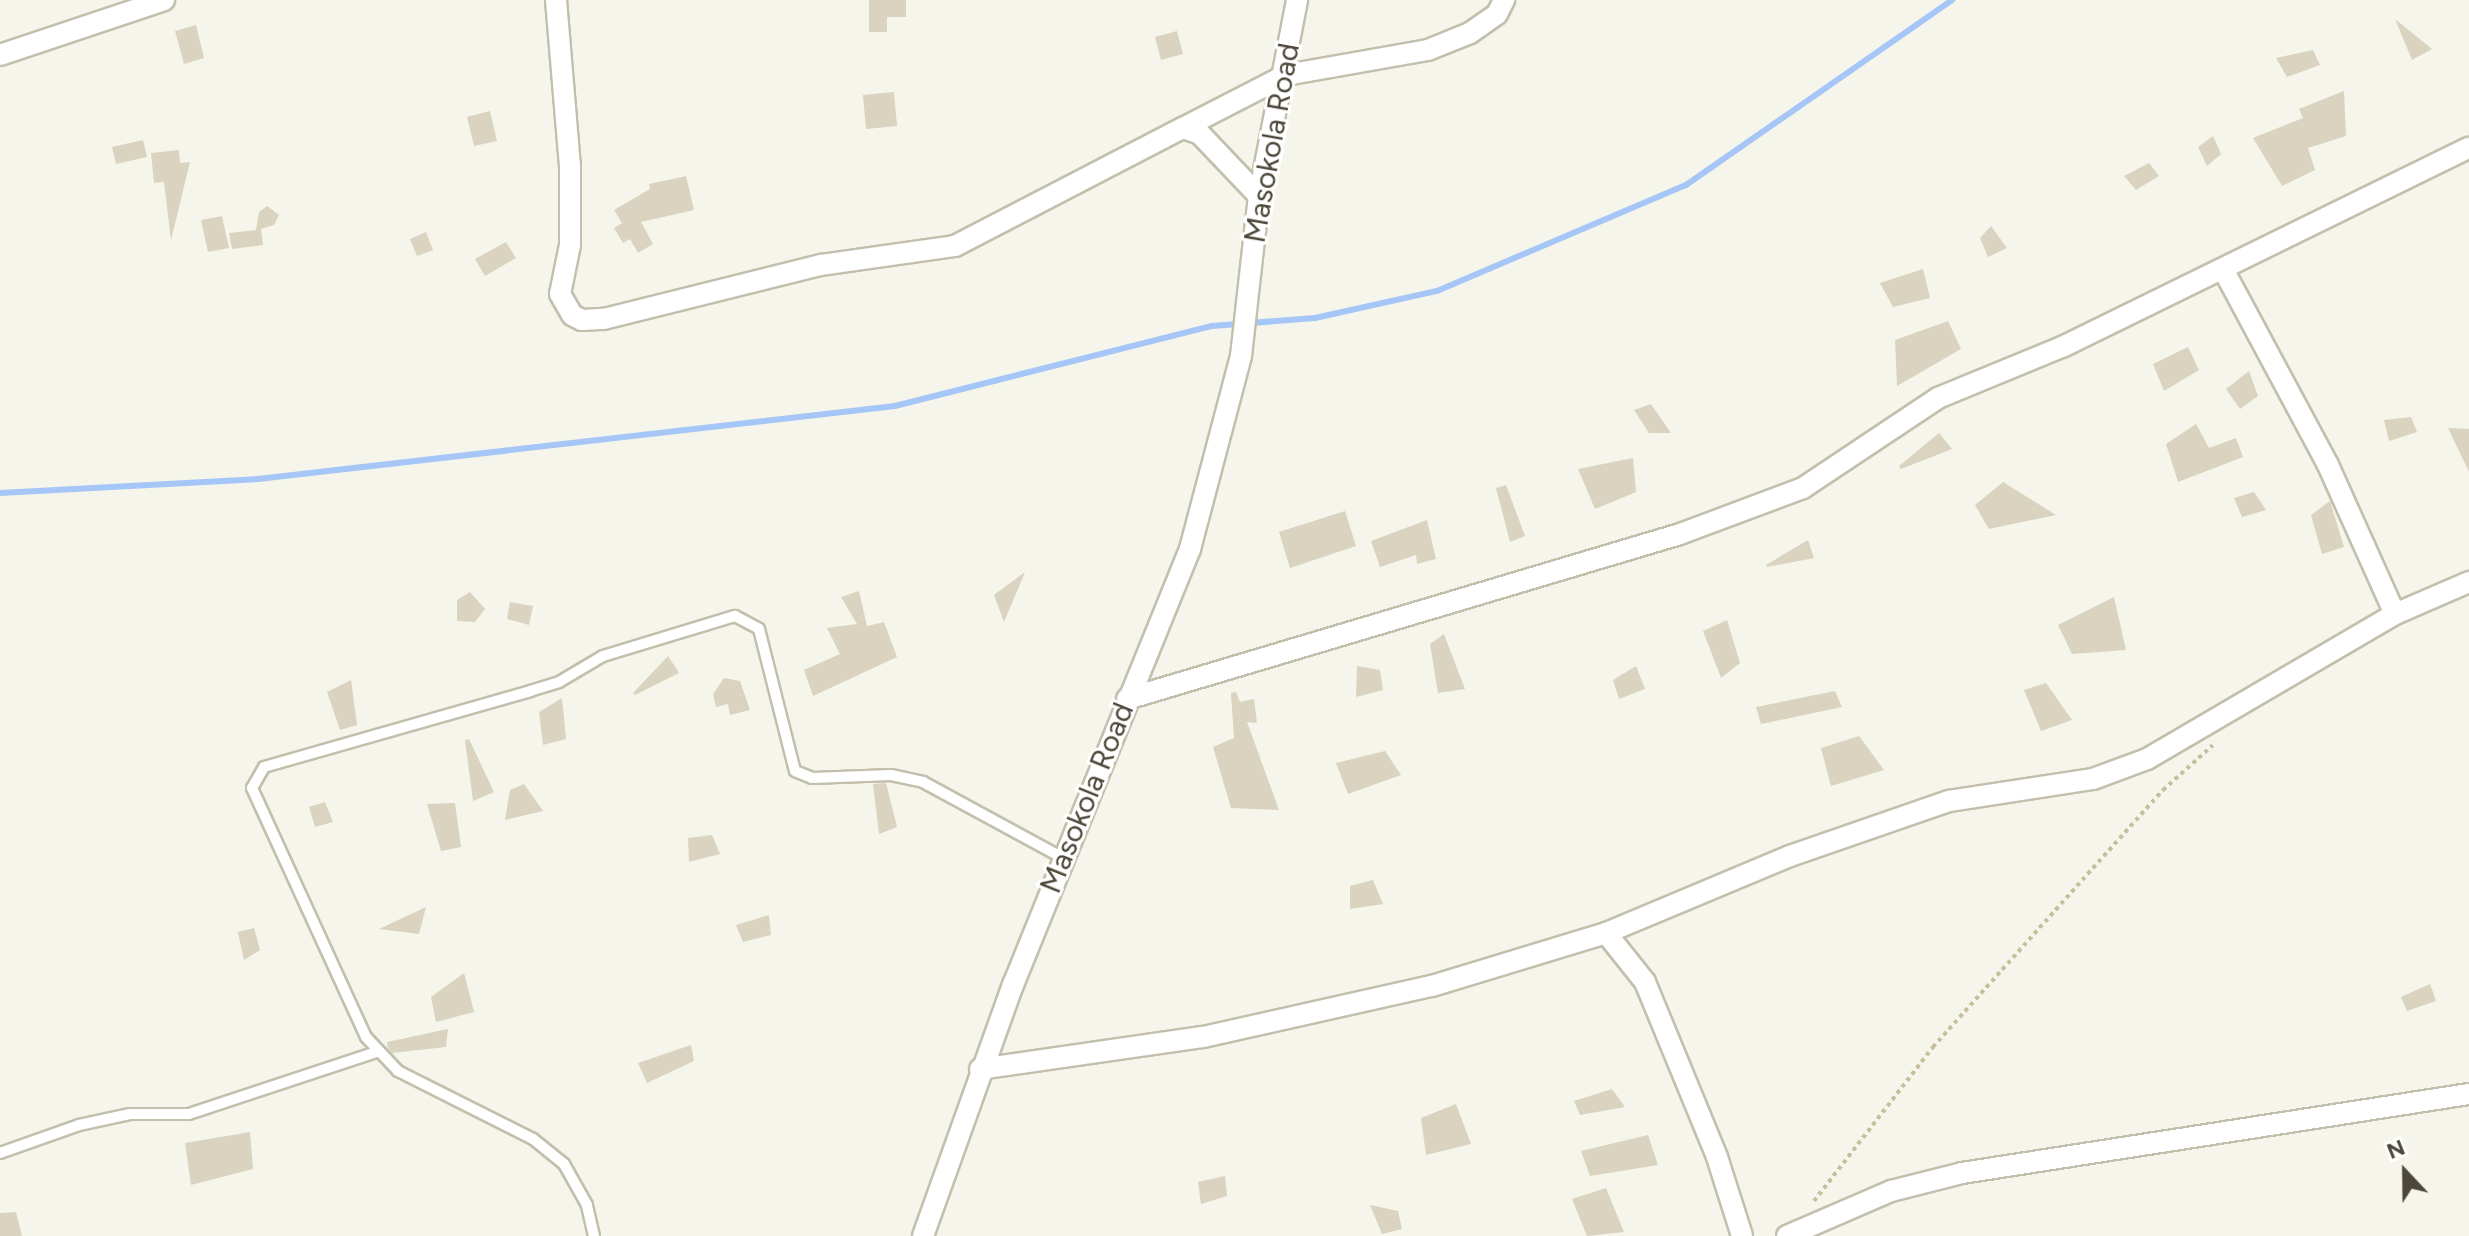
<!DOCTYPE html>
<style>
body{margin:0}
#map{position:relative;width:2469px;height:1236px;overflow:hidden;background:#f6f5eb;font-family:Figtree,sans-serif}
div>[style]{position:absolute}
.stream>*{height:6px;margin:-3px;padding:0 3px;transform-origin:3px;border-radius:3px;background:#a5c6f6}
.building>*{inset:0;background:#d9d3bf}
.path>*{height:4px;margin-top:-2px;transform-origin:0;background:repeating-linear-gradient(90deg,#c6be9d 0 4px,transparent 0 8px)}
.roads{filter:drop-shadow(2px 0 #c3bfad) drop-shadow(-2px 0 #c3bfad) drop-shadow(0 2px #c3bfad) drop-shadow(0 -2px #c3bfad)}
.service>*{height:10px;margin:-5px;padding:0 5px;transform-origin:5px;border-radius:5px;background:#fff}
.minor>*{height:20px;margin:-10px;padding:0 10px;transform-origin:10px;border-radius:10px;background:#fff}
span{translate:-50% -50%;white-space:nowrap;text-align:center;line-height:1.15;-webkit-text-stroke:6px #fff;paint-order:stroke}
.street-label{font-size:30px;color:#4c4738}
.north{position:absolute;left:2365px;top:1132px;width:80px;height:80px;-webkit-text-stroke:6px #fff;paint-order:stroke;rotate:338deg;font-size:22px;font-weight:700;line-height:32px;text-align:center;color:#4c4738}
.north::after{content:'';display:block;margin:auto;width:28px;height:36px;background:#4c4738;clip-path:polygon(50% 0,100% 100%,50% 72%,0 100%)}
</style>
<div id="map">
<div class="stream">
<div style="left:0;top:493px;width:258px;rotate:-3.1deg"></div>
<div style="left:258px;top:479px;width:641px;rotate:-6.54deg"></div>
<div style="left:895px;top:406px;width:327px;rotate:-14.2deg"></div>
<div style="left:1212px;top:326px;width:103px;rotate:-4.4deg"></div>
<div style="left:1315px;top:318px;width:125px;rotate:-12.5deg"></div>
<div style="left:1437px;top:291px;width:271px;rotate:-23.1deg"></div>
<div style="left:1686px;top:185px;width:324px;rotate:-34.8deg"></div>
</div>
<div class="building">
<div style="clip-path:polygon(869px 0,906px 0,906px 17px,887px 17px,887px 32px,869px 32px)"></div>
<div style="clip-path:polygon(2395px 19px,2432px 49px,2412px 60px)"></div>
<div style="clip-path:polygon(196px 25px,204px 58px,184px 64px,175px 31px)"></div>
<div style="clip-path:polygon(1177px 31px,1183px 54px,1161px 60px,1155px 37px)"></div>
<div style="clip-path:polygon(2313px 50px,2320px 65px,2287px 77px,2276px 58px)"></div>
<div style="clip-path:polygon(2344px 91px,2346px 136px,2308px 148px,2315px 170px,2282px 186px,2253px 138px,2303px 118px,2299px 109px)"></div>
<div style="clip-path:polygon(894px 92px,897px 126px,866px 129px,863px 95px)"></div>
<div style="clip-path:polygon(490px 111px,497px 141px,474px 146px,467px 117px)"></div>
<div style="clip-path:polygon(2213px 136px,2221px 154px,2207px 166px,2198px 147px)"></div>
<div style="clip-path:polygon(143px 140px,147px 157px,116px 164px,112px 147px)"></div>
<div style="clip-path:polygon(179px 150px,180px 163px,190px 162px,171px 240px,164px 182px,154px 183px,151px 153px)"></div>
<div style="clip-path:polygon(2149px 163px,2159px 176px,2136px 190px,2124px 176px)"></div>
<div style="clip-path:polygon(686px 176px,694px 210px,641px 222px,653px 244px,638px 253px,630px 239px,623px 243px,614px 228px,622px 223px,614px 210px,650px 189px,649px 184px)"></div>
<div style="clip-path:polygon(267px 206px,279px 215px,274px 225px,261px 229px,263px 245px,232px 249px,229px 233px,256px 230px,259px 212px)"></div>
<div style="clip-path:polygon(222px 216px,229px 248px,208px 252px,201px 220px)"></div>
<div style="clip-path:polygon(1991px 226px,2007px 248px,1988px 257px,1980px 238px)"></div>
<div style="clip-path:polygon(426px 232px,433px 250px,417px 256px,410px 239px)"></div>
<div style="clip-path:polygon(506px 242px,516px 258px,485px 276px,475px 259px)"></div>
<div style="clip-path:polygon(1923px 269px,1930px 298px,1893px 307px,1880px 283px)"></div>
<div style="clip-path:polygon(1948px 321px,1961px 349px,1897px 386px,1895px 340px)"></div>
<div style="clip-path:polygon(2188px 347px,2199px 370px,2164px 391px,2153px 364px)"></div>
<div style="clip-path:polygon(2249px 371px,2258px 396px,2240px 409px,2226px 389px)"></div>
<div style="clip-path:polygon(1651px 404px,1671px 433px,1649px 433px,1634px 410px)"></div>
<div style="clip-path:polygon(2411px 417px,2417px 432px,2389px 441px,2384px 420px)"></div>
<div style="clip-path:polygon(2196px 424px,2209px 448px,2236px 438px,2243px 457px,2178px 482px,2166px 444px)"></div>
<div style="clip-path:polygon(2448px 428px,2469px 429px,2469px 472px)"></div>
<div style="clip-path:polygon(1939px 433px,1952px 449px,1901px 469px,1899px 466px)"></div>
<div style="clip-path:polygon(1633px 458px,1636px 492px,1595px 509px,1578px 469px)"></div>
<div style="clip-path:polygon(2003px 482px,2056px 515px,1989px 529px,1975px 505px)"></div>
<div style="clip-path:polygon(1506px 485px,1525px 536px,1510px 542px,1496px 488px)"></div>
<div style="clip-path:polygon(2254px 492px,2266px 510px,2242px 517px,2234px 498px)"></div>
<div style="clip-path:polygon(2330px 501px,2344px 547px,2322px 554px,2311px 515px)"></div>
<div style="clip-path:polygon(1345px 511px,1356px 546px,1290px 568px,1279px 532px)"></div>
<div style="clip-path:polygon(1427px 520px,1436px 559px,1417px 564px,1416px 555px,1380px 567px,1371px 541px)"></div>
<div style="clip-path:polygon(1808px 540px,1814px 558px,1767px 567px,1766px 565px)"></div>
<div style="clip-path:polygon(1025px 572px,1004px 622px,994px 595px)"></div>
<div style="clip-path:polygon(859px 591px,867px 626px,884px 622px,897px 657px,813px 696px,804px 670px,840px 654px,827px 628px,857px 624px,841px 597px)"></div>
<div style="clip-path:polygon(470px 592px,485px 609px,475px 622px,457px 621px,457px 600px)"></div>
<div style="clip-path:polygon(2114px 597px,2126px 650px,2072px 654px,2058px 625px)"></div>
<div style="clip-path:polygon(510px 602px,533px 606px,529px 625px,507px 619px)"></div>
<div style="clip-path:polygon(1727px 620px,1740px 663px,1721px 678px,1703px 631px)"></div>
<div style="clip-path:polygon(1444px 634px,1465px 689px,1438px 693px,1430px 644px)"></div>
<div style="clip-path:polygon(668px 656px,679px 673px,635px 695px,633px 693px)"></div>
<div style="clip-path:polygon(1357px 666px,1380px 670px,1383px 690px,1356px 697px)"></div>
<div style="clip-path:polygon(1636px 666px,1645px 689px,1619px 699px,1613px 680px)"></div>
<div style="clip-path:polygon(724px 678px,740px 681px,750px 710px,730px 715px,728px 704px,716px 707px,713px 694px)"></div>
<div style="clip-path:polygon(351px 680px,357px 725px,340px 730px,327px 692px)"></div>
<div style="clip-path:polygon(2046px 683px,2072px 720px,2041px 731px,2024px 690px)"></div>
<div style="clip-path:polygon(1835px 691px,1842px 707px,1761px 724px,1756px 707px)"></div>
<div style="clip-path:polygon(1236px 692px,1240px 702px,1254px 699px,1257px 723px,1247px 722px,1279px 810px,1231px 808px,1213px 747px,1234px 738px,1231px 693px)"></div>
<div style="clip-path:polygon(562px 698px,566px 739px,543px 745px,539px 712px)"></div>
<div style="clip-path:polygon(1859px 736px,1884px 770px,1831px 786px,1821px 748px)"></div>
<div style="clip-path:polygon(469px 739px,494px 792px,473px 801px,465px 740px)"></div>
<div style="clip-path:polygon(1385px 751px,1401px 775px,1348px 794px,1336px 763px)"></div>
<div style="clip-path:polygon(886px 783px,897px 827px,879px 834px,873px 784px)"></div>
<div style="clip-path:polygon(524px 784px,543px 811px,505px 820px,510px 790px)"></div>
<div style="clip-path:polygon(325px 802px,333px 822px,315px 827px,309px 807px)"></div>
<div style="clip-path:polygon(455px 803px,461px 847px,441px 851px,427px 804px)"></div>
<div style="clip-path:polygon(712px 835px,720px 854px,689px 862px,688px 838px)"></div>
<div style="clip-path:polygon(1373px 880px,1383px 904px,1350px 909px,1350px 886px)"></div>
<div style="clip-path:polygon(426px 907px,419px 934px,379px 929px)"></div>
<div style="clip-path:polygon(769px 915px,771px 935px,743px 942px,736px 925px)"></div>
<div style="clip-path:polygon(254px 928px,260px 950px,244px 960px,238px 932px)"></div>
<div style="clip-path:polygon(464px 973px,474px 1012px,436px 1022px,431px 997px)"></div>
<div style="clip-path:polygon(2430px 984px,2436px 1001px,2407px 1011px,2401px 997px)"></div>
<div style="clip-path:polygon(448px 1029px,446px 1047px,392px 1053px,388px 1048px,387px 1042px)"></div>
<div style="clip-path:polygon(691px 1045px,694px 1061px,647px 1083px,638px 1063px)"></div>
<div style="clip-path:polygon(1612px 1089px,1625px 1107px,1580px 1115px,1574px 1101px)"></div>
<div style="clip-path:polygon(1456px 1104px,1471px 1144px,1426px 1155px,1421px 1118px)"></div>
<div style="clip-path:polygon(250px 1132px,253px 1169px,191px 1185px,185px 1143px)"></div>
<div style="clip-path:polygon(1648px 1135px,1658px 1165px,1590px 1176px,1581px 1151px)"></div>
<div style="clip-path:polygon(1225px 1176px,1227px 1196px,1201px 1204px,1198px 1182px)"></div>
<div style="clip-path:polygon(1606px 1188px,1624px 1232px,1587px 1236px,1572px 1199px)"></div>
<div style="clip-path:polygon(1370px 1205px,1398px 1211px,1402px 1229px,1382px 1234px)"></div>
<div style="clip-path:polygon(16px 1212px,22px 1236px,0 1236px,0 1213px)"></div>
</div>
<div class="path">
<div style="left:1814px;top:1201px;width:195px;rotate:-52.3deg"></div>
<div style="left:1933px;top:1047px;width:345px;rotate:-48.2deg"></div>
<div style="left:2163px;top:790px;width:67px;rotate:-42deg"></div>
</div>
<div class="roads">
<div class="service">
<div style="left:0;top:1153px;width:84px;rotate:-19.5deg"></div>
<div style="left:79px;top:1125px;width:52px;rotate:-12.2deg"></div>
<div style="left:130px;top:1114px;width:59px"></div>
<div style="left:189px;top:1114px;width:198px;rotate:-18.3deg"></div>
<div style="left:594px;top:1236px;width:32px;rotate:-103deg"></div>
<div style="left:587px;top:1205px;width:47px;rotate:-119.3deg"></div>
<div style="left:564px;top:1164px;width:40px;rotate:-141deg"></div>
<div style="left:533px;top:1139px;width:151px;rotate:-153.3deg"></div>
<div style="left:398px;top:1071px;width:47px;rotate:-133.3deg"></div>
<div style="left:366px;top:1037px;width:274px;rotate:-114.6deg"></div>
<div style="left:252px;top:788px;width:24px;rotate:-60deg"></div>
<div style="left:264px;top:767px;width:277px;rotate:-15.9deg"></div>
<div style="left:530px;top:691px;width:30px;rotate:-17deg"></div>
<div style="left:559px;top:682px;width:51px;rotate:-30.6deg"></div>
<div style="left:603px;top:656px;width:138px;rotate:-16.9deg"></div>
<div style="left:735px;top:616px;width:27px;rotate:28deg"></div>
<div style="left:759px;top:629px;width:146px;rotate:75.8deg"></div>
<div style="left:795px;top:771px;width:18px;rotate:22deg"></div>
<div style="left:812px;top:778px;width:79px;rotate:-2.2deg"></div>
<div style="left:891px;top:775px;width:33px;rotate:12deg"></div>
<div style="left:923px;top:782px;width:159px;rotate:28.5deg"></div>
</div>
<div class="minor">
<div style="left:556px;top:0;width:166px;rotate:85.2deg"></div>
<div style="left:570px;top:165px;width:80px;rotate:90deg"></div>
<div style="left:570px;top:245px;width:50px;rotate:101.5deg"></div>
<div style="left:560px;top:294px;width:24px;rotate:60deg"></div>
<div style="left:572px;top:315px;width:11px;rotate:27deg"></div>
<div style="left:582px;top:320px;width:22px;rotate:-3deg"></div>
<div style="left:604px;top:319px;width:224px;rotate:-14deg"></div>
<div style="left:821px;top:265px;width:135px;rotate:-8.1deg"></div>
<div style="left:955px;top:246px;width:257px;rotate:-27.4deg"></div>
<div style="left:1183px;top:128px;width:18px;rotate:19deg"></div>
<div style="left:1200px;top:134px;width:86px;rotate:46.4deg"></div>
<div style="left:0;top:55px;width:173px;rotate:-18.5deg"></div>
<div style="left:1183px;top:128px;width:116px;rotate:-27.2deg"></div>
<div style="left:1286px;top:75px;width:144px;rotate:-10deg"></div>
<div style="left:1428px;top:50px;width:45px;rotate:-22deg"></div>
<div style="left:1470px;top:33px;width:33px;rotate:-35deg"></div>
<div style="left:1497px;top:14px;width:16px;rotate:-63deg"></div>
<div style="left:2223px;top:269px;width:222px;rotate:61.8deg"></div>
<div style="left:2328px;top:465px;width:163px;rotate:65.8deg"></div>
<div style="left:1127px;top:699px;width:577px;rotate:-16.61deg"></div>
<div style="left:1680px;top:534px;width:131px;rotate:-20.5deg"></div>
<div style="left:1803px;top:488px;width:162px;rotate:-33.7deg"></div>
<div style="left:1938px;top:398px;width:134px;rotate:-22.4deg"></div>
<div style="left:2062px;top:347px;width:453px;rotate:-26.1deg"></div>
<div style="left:1606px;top:933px;width:63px;rotate:51.5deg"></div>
<div style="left:1645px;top:982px;width:189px;rotate:67.6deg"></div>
<div style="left:1717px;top:1157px;width:83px;rotate:72.4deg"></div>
<div style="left:980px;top:1069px;width:225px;rotate:-8.2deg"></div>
<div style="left:1203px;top:1037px;width:235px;rotate:-12.6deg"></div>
<div style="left:1432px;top:986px;width:182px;rotate:-16.9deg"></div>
<div style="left:1606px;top:933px;width:199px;rotate:-22.7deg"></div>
<div style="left:1790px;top:856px;width:168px;rotate:-19.1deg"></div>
<div style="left:1949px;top:801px;width:146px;rotate:-8.7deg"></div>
<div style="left:2093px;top:779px;width:58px;rotate:-20.3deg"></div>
<div style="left:2147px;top:759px;width:287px;rotate:-30.3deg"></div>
<div style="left:2395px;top:614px;width:81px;rotate:-23.4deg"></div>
<div style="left:923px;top:1236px;width:267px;rotate:-70.3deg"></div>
<div style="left:1013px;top:985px;width:471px;rotate:-67.9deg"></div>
<div style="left:1190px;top:549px;width:200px;rotate:-75.2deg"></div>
<div style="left:1241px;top:356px;width:161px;rotate:-83.6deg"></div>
<div style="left:1259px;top:196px;width:200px;rotate:-79deg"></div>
<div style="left:1787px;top:1236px;width:113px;rotate:-23.4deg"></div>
<div style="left:1891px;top:1191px;width:73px;rotate:-14.2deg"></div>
<div style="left:1962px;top:1173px;width:513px;rotate:-8.86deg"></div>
</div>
</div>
<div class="street-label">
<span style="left:1272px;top:143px;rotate:-80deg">Masokola Road</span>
<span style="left:1087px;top:798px;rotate:-68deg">Masokola Road</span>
</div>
<div class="north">N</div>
</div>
